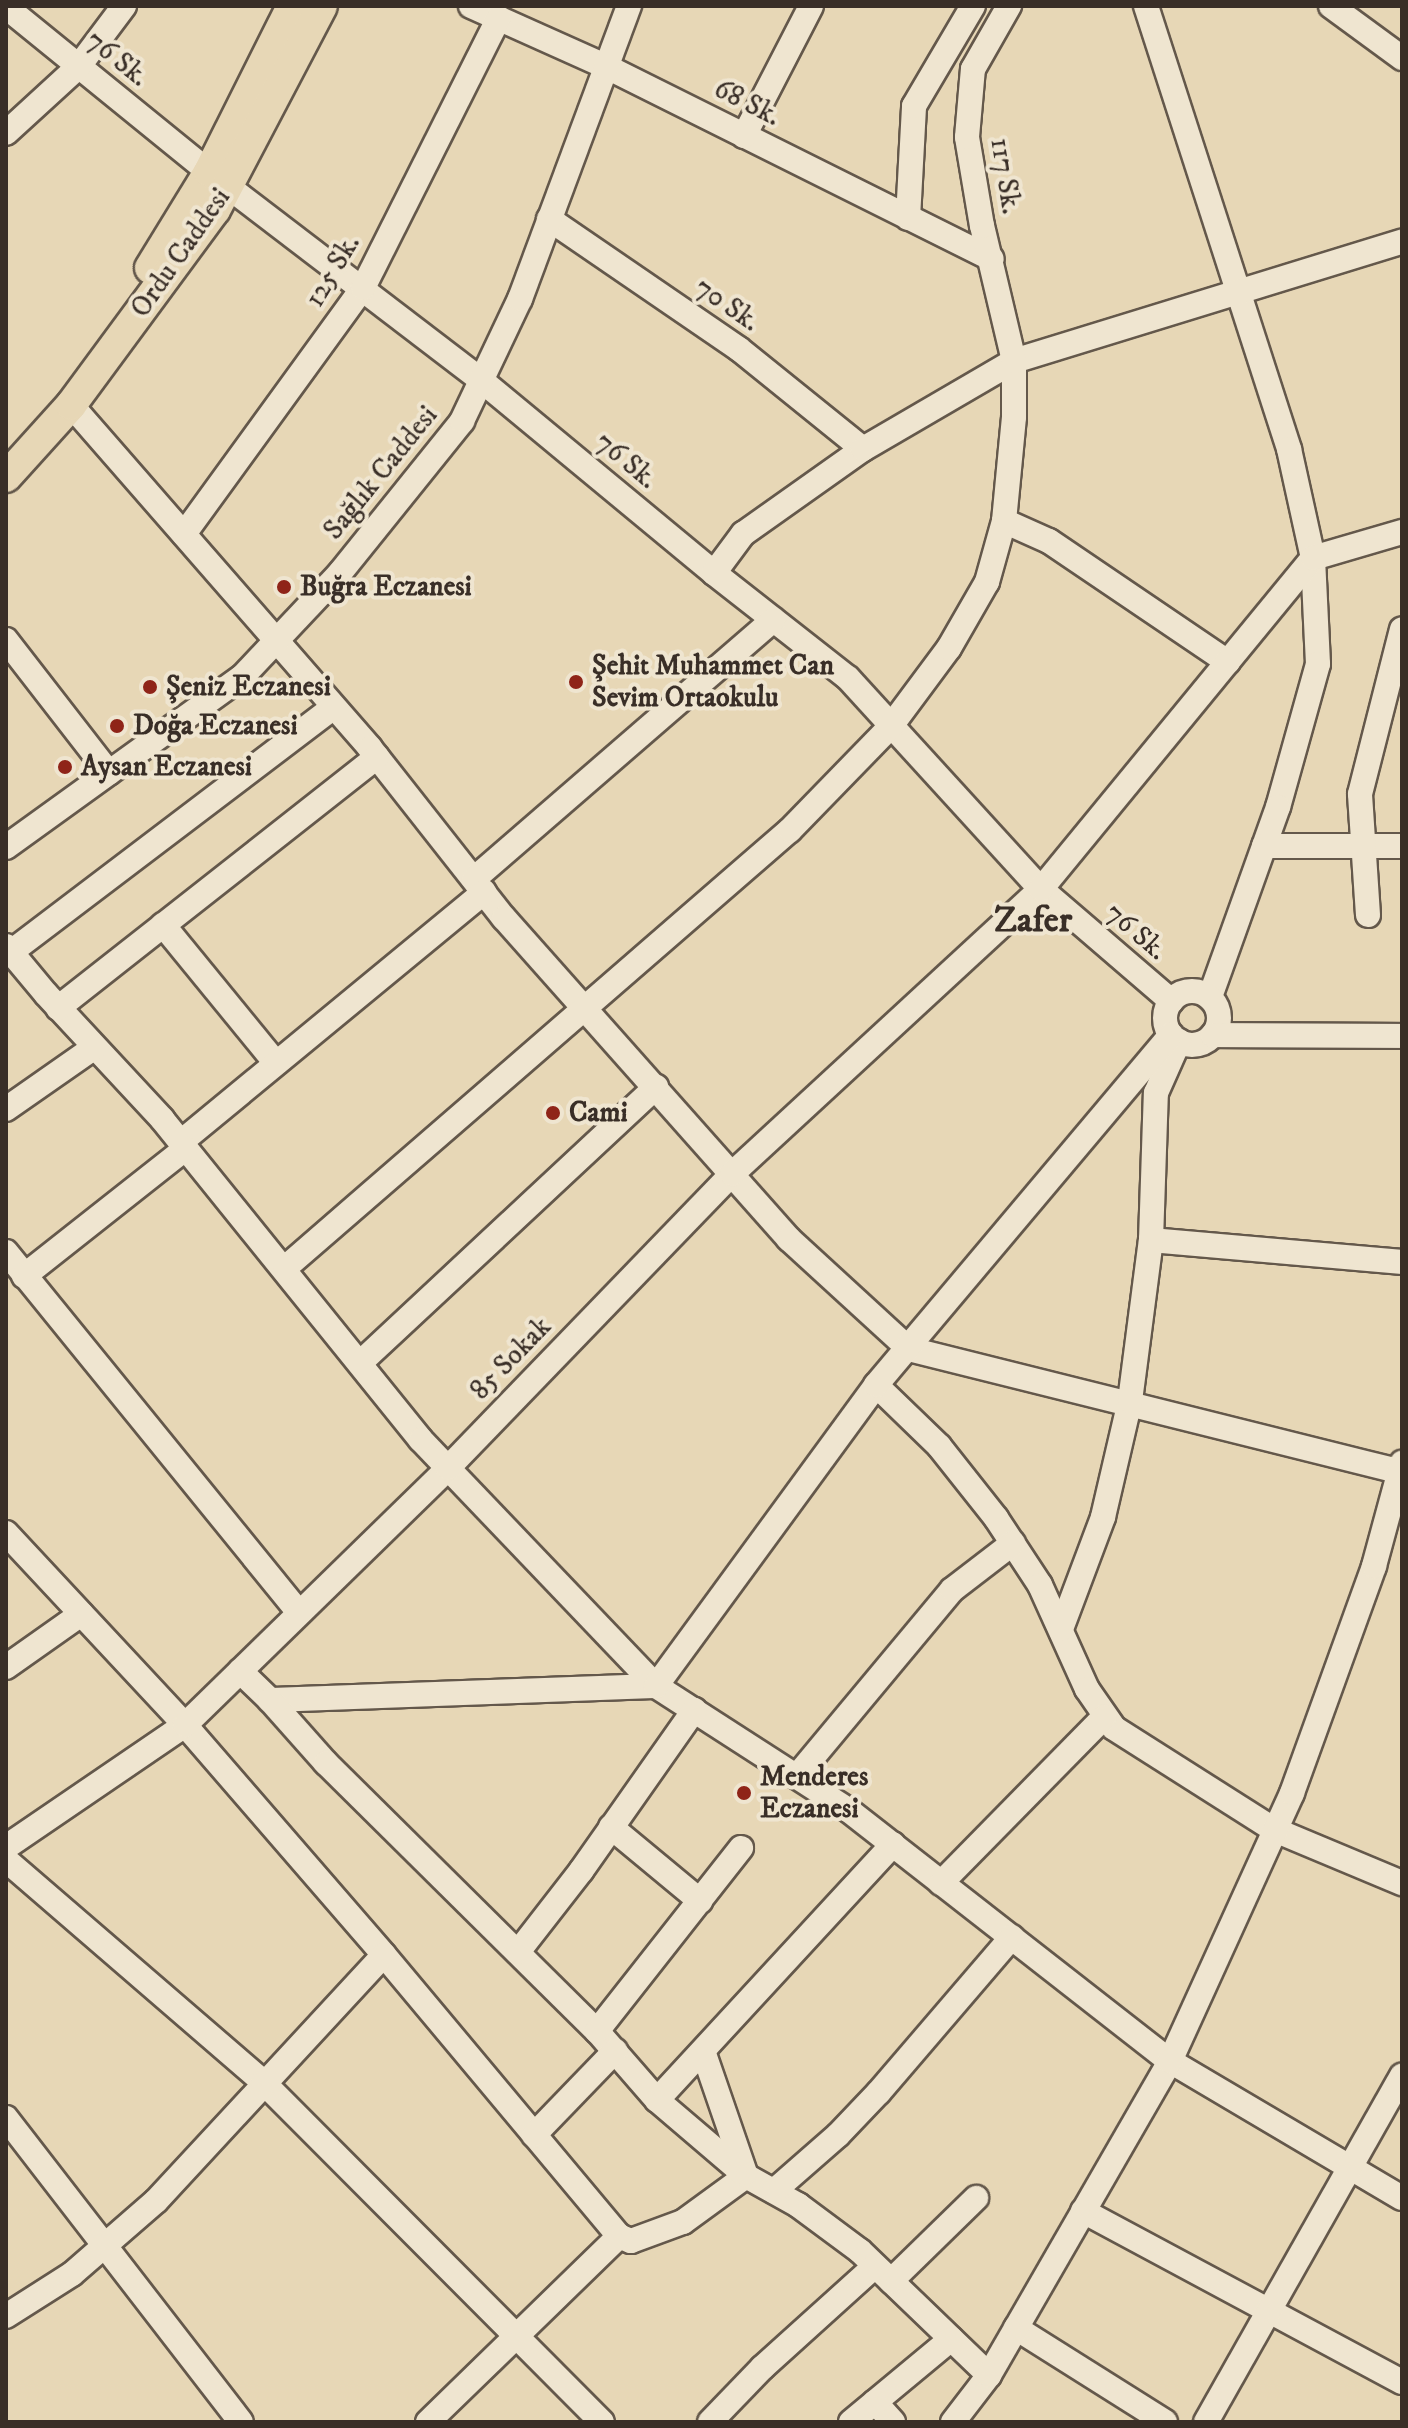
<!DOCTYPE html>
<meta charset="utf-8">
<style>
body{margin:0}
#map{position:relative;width:1408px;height:2428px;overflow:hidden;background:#e7d7b6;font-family:"IM FELL DW Pica",serif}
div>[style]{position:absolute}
.roads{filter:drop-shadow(2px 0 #64584b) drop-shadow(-2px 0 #64584b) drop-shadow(0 2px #64584b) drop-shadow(0 -2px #64584b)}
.minor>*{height:24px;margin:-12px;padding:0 12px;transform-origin:12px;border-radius:12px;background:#efe5d0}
.minor>.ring{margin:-12px;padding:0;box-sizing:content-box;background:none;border:24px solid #efe5d0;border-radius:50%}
.major>*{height:30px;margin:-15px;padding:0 15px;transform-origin:15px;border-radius:15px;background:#e7d7b6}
.dots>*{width:22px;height:22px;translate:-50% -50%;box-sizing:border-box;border:4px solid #efe5d0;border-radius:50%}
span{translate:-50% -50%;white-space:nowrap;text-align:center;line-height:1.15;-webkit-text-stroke:8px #efe5d0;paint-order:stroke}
.street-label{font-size:28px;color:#392e27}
.poi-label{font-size:28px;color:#392e27;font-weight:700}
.left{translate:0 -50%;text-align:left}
.district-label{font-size:36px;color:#392e27;font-weight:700}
.frame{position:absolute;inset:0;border:8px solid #392e27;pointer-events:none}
</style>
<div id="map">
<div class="roads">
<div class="minor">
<div style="left:471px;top:6px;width:147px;rotate:24.1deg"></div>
<div style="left:605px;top:66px;width:432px;rotate:26.5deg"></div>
<div style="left:1146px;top:6px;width:466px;rotate:72.1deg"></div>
<div style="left:1289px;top:449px;width:112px;rotate:77.6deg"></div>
<div style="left:1313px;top:558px;width:106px;rotate:87.3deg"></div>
<div style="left:1318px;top:664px;width:148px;rotate:105.6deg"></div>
<div style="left:1278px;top:807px;width:202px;rotate:109.7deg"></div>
<div style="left:1331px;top:6px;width:88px;rotate:36.2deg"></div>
<div style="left:6px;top:7px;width:262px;rotate:39.1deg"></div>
<div style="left:209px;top:172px;width:344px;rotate:37.4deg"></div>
<div style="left:482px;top:381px;width:301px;rotate:39.6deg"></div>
<div style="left:714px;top:573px;width:170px;rotate:38.1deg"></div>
<div style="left:848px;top:678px;width:286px;rotate:47.6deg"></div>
<div style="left:1041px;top:889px;width:172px;rotate:40.7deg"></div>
<div style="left:6px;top:133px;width:99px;rotate:-42.5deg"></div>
<div style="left:79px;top:66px;width:75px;rotate:-53.1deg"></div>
<div style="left:744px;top:136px;width:146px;rotate:-62.7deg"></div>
<div style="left:908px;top:218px;width:112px;rotate:-86.9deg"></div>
<div style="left:914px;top:106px;width:116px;rotate:-59.5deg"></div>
<div style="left:549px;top:219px;width:230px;rotate:34.4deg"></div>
<div style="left:739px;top:349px;width:159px;rotate:38.9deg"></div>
<div style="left:71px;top:405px;width:455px;rotate:48.9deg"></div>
<div style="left:370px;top:748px;width:216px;rotate:51.8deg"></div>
<div style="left:504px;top:918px;width:429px;rotate:48.4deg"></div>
<div style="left:789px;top:1239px;width:163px;rotate:42.5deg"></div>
<div style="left:909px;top:1349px;width:508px;rotate:14.01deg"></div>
<div style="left:1004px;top:521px;width:49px;rotate:24deg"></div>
<div style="left:1049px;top:541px;width:216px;rotate:34.1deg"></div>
<div style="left:184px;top:534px;width:304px;rotate:-54deg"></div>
<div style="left:363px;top:288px;width:302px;rotate:-63.3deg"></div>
<div style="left:714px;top:573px;width:49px;rotate:-53.4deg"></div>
<div style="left:743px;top:534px;width:147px;rotate:-35.3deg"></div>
<div style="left:863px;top:449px;width:175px;rotate:-30.2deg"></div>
<div style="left:1014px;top:361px;width:406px;rotate:-17.1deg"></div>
<div style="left:6px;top:640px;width:168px;rotate:52.2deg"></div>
<div style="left:1264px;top:846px;width:138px"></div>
<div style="left:6px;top:847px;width:291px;rotate:-35.8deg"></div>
<div style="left:242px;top:677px;width:143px;rotate:-46.7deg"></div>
<div style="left:340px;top:573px;width:195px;rotate:-51.2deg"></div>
<div style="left:462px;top:421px;width:135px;rotate:-64.6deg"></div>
<div style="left:520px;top:299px;width:313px;rotate:-69.6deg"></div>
<div style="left:474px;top:879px;width:396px;rotate:-40.9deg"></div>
<div style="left:1368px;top:915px;width:121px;rotate:-93.8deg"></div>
<div style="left:1360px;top:794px;width:170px;rotate:-75.7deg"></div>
<div style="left:163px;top:925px;width:178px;rotate:50.7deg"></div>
<div style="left:6px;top:946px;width:62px;rotate:50.2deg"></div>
<div style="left:46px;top:994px;width:171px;rotate:47.1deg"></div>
<div style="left:162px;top:1119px;width:412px;rotate:51.1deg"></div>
<div style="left:421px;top:1440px;width:340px;rotate:46.3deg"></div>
<div style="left:656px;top:1686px;width:227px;rotate:32.8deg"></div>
<div style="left:847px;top:1809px;width:410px;rotate:38deg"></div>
<div style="left:1170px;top:2061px;width:269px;rotate:30.6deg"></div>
<div style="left:11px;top:952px;width:405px;rotate:-37.2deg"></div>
<div class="ring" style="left:1165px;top:991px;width:30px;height:30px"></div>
<div style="left:58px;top:1008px;width:406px;rotate:-38.2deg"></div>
<div style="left:1213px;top:1035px;width:189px;rotate:0.3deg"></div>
<div style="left:6px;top:1109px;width:108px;rotate:-34.9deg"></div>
<div style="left:181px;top:1142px;width:393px;rotate:-39.5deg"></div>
<div style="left:1151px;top:1240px;width:252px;rotate:5deg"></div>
<div style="left:6px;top:1252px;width:465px;rotate:50.9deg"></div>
<div style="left:285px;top:1268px;width:668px;rotate:-40.94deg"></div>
<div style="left:790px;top:830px;width:145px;rotate:-45.8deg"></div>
<div style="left:891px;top:726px;width:97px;rotate:-53.4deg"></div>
<div style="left:949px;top:648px;width:76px;rotate:-60.1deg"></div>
<div style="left:987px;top:582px;width:63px;rotate:-74.4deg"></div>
<div style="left:1004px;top:521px;width:104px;rotate:-84.5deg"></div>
<div style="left:1014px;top:417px;width:56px;rotate:-90deg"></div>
<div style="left:1014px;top:361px;width:139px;rotate:-103.3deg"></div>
<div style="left:982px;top:226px;width:90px;rotate:-99.6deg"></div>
<div style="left:967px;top:137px;width:68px;rotate:-85deg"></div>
<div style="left:973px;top:69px;width:73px;rotate:-60.3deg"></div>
<div style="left:24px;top:1276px;width:206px;rotate:-38.3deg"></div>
<div style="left:360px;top:1363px;width:405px;rotate:-43deg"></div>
<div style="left:876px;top:1385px;width:88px;rotate:44.1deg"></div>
<div style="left:939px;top:1446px;width:92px;rotate:51.6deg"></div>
<div style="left:996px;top:1518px;width:80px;rotate:56.7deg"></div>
<div style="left:1040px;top:1585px;width:114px;rotate:65.7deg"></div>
<div style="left:1087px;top:1689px;width:47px;rotate:55.3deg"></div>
<div style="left:1114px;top:1728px;width:191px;rotate:32.4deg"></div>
<div style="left:1275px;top:1830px;width:138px;rotate:22.7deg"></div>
<div style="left:6px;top:1533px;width:262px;rotate:47deg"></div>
<div style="left:185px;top:1725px;width:304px;rotate:49.1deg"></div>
<div style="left:384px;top:1955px;width:366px;rotate:50.1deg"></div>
<div style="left:619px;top:2236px;width:13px;rotate:23deg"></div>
<div style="left:631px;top:2241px;width:55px;rotate:-20.1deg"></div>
<div style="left:683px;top:2222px;width:78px;rotate:-36.1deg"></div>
<div style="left:746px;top:2176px;width:60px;rotate:29.1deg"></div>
<div style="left:798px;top:2205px;width:77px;rotate:36.6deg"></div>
<div style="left:860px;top:2251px;width:179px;rotate:43.9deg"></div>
<div style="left:1061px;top:1629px;width:120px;rotate:-69.4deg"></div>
<div style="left:1103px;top:1517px;width:119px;rotate:-76.9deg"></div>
<div style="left:1130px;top:1401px;width:162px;rotate:-82.6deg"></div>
<div style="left:1151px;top:1240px;width:147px;rotate:-88.1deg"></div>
<div style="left:1156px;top:1093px;width:57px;rotate:-66.1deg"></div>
<div style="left:6px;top:1667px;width:92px;rotate:-35.2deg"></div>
<div style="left:240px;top:1671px;width:42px;rotate:44deg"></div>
<div style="left:270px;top:1700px;width:386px;rotate:-2.1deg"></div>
<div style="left:656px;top:1686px;width:373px;rotate:-53.8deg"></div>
<div style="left:876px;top:1385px;width:458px;rotate:-49.9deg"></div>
<div style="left:270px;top:1700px;width:84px;rotate:48.4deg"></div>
<div style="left:326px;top:1763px;width:381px;rotate:44.7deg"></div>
<div style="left:597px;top:2031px;width:91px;rotate:49deg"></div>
<div style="left:657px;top:2100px;width:117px;rotate:40.5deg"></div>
<div style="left:797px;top:1776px;width:242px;rotate:-50.2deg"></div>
<div style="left:952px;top:1590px;width:77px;rotate:-37.6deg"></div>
<div style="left:611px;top:1827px;width:116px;rotate:39.7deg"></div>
<div style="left:6px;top:1847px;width:217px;rotate:-34.3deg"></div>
<div style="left:185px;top:1725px;width:368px;rotate:-44.3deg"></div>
<div style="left:448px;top:1468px;width:409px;rotate:-46deg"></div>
<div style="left:732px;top:1174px;width:420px;rotate:-42.7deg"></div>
<div style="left:1041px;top:889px;width:428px;rotate:-50.6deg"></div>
<div style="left:1313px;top:558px;width:93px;rotate:-16.3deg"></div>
<div style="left:6px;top:1860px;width:340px;rotate:40.8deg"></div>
<div style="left:263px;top:2082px;width:480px;rotate:45.1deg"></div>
<div style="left:941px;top:1883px;width:233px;rotate:-45.5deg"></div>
<div style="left:518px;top:1952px;width:103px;rotate:-52.1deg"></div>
<div style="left:581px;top:1871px;width:197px;rotate:-54.9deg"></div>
<div style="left:597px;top:2031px;width:233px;rotate:-51.8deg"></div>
<div style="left:703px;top:2051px;width:129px;rotate:71deg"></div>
<div style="left:657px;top:2100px;width:348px;rotate:-47.3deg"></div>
<div style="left:6px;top:2118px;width:384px;rotate:52.3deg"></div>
<div style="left:534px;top:2135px;width:117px;rotate:-46deg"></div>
<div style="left:774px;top:2191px;width:85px;rotate:-41.2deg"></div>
<div style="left:838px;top:2135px;width:59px;rotate:-46.4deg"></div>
<div style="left:879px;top:2092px;width:204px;rotate:-49.4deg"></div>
<div style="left:1083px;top:2211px;width:362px;rotate:28.2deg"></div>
<div style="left:891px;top:2281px;width:119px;rotate:-44.3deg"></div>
<div style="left:6px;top:2316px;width:78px;rotate:-32.5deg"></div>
<div style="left:72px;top:2274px;width:111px;rotate:-41deg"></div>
<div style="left:156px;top:2201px;width:335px;rotate:-47.2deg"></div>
<div style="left:1016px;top:2328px;width:176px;rotate:32.2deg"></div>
<div style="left:875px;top:2402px;width:27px;rotate:48deg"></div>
<div style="left:428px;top:2422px;width:267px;rotate:-44.2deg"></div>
<div style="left:710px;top:2422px;width:75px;rotate:-46.1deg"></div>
<div style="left:762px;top:2368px;width:152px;rotate:-42.1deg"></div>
<div style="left:851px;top:2422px;width:130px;rotate:-39.7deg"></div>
<div style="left:953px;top:2422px;width:59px;rotate:-52.5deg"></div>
<div style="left:989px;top:2375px;width:362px;rotate:-60deg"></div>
<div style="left:1170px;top:2061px;width:294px;rotate:-65.5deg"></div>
<div style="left:1292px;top:1793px;width:241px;rotate:-70.1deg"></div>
<div style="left:1374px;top:1566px;width:107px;rotate:-74.8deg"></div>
<div style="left:1206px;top:2422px;width:398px;rotate:-60.5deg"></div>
</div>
<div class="major">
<div style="left:150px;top:268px;width:113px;rotate:-58.4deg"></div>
<div style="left:209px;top:172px;width:186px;rotate:-63.4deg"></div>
<div style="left:6px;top:477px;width:97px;rotate:-47.9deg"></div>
<div style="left:71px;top:405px;width:242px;rotate:-53.6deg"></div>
<div style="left:215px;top:210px;width:230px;rotate:-62.3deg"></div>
</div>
</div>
<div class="dots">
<div style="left:284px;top:587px;background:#8f2418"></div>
<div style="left:576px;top:682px;background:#8f2418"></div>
<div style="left:150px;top:687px;background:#8f2418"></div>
<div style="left:117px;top:726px;background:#8f2418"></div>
<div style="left:65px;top:767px;background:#8f2418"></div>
<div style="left:553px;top:1113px;background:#8f2418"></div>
<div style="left:744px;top:1793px;background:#8f2418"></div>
</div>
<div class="street-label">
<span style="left:117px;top:59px;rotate:39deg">76 Sk.</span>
<span style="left:747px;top:103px;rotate:27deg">68 Sk.</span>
<span style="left:1005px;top:176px;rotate:81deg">117 Sk.</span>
<span style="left:181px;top:253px;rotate:-55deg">Ordu Caddesi</span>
<span style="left:333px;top:271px;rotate:-59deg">125 Sk.</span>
<span style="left:727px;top:305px;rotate:35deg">70 Sk.</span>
<span style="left:626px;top:461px;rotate:40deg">76 Sk.</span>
<span style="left:381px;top:473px;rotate:-51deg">Sağlık Caddesi</span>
<span style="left:1136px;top:932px;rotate:41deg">76 Sk.</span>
<span style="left:511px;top:1359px;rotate:-46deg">85 Sokak</span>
</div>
<div class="poi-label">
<span class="left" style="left:300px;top:587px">Buğra Eczanesi</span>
<span class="left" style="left:592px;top:682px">Şehit Muhammet Can<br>Sevim Ortaokulu</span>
<span class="left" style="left:166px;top:687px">Şeniz Eczanesi</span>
<span class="left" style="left:133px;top:726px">Doğa Eczanesi</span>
<span class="left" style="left:81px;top:767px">Aysan Eczanesi</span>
<span class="left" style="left:569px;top:1113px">Cami</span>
<span class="left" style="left:760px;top:1793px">Menderes<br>Eczanesi</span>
</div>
<div class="district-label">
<span style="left:1033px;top:921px">Zafer</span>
</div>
<div class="frame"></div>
</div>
